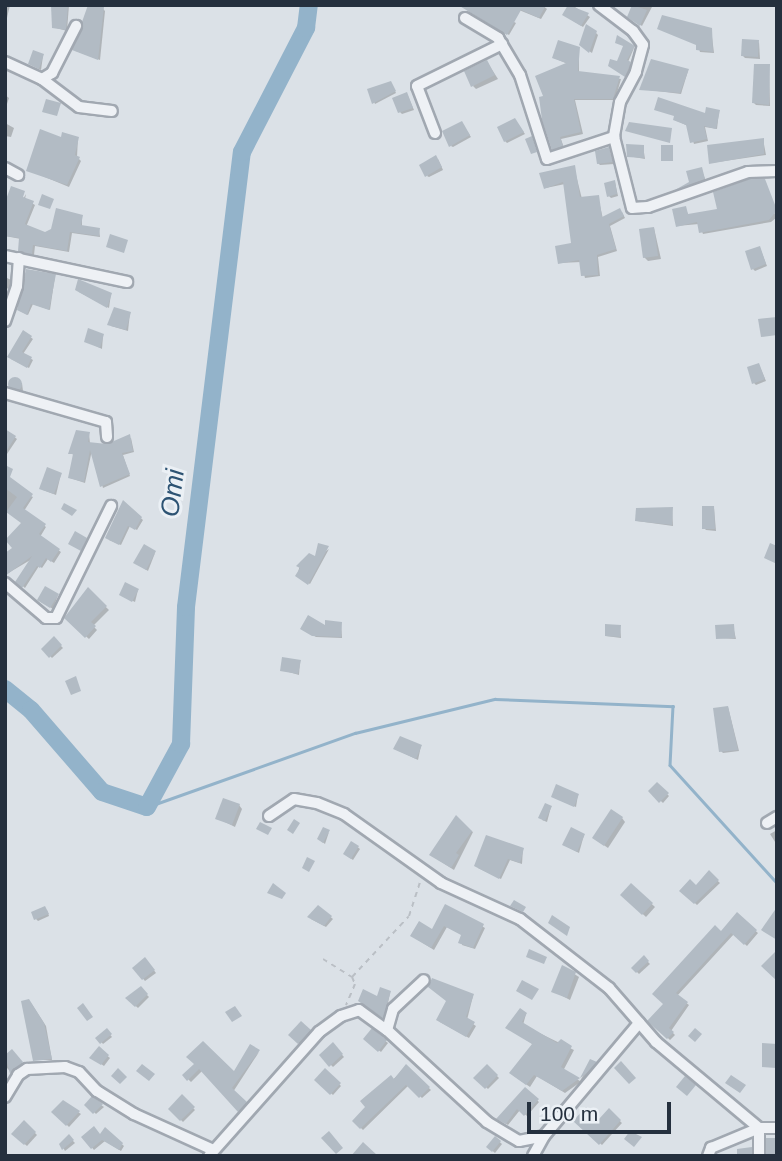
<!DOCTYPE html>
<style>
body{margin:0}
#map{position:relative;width:782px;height:1161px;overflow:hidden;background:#dbe1e7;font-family:Helvetica,sans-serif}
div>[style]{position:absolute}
.shadow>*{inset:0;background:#0003}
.stream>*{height:2.5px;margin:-1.25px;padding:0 1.25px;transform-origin:1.25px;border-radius:1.25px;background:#93b3ca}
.river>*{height:18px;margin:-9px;padding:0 9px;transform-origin:9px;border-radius:9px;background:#93b3ca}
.building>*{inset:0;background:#b2bbc4}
.round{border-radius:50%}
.path>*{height:2px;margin-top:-1px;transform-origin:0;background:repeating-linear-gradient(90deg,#babfc5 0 5px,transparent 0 10px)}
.roads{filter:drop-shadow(2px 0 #a1a8b1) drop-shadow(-2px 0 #a1a8b1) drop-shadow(0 2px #a1a8b1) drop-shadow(0 -2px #a1a8b1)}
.street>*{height:10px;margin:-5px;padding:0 5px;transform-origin:5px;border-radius:5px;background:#eef1f5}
span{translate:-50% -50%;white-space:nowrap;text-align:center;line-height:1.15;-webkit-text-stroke:6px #ebf0f5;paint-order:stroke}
.water-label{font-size:26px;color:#2d5373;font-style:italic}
.frame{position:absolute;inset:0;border:7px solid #25303e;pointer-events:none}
.scale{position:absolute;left:527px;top:1102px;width:144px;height:32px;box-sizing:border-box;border:4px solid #25303e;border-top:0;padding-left:9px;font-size:21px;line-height:24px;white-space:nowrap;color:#25303e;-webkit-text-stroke:5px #ebf0f5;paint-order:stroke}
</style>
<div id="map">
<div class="shadow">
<div style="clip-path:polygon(5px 5px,10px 5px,7px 18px,5px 17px)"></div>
<div style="clip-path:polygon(53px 5px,69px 5px,67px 31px,53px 27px)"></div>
<div style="clip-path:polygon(542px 5px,547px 9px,541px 19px,519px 10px)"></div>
<div style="clip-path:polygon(572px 5px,590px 17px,583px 27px,564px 15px)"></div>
<div style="clip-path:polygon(635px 5px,653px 5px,642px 26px,629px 17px)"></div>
<div style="clip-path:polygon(103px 9px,105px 11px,100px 60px,76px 51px)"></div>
<div style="clip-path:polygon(470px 11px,514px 22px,516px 23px,509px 35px)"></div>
<div style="clip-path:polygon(711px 29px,714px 53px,700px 52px,698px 45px)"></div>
<div style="clip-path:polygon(596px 33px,598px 35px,592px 53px,583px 47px)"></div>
<div style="clip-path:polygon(759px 42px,760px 59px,745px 58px,743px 56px)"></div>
<div style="clip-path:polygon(634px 48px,628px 62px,632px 65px,627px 77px,612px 67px)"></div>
<div style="clip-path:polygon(579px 49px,579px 73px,621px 79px,615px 100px,575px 100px,583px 134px,561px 139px,564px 148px,556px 151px,546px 97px,568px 64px,554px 58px)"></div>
<div style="clip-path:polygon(43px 56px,41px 70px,30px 64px)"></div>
<div style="clip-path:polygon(487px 62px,498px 79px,476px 89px,473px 86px)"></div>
<div style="clip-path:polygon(769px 66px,770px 106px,756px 105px,754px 103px)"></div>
<div style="clip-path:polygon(688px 71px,681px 94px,641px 89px)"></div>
<div style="clip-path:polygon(392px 85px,396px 93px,375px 104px,369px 90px)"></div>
<div style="clip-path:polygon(5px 95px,9px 98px,5px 110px)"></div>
<div style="clip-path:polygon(408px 96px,414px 110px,402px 114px,400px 112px)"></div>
<div style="clip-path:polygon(719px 112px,717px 129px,705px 127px,708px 141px,694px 144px,688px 126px,675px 120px)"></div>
<div style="clip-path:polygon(5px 123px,14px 128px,11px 137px,5px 136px)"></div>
<div style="clip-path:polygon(517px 123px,525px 134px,507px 143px,505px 141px)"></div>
<div style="clip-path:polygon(463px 125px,471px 137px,453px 147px,451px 146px)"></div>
<div style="clip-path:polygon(78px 138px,77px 157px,81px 161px,69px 187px,28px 170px,62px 139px)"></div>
<div style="clip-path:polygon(763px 139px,766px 155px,711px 163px)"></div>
<div style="clip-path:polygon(643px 146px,645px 159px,628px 156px)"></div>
<div style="clip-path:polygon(608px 149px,614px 164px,600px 165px,598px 163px)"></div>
<div style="clip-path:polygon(438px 159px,443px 170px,429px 177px,427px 176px)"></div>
<div style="clip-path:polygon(574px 167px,582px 199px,598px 197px,603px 219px,622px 212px,625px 218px,610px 226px,617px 251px,598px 257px,600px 276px,585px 278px,581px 262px,560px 263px,573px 244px,565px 184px,546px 188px)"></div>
<div style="clip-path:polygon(701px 169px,706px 181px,678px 190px,691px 183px)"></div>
<div style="clip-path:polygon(615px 182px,618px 196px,611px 198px,609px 196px)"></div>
<div style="clip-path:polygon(766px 183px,776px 218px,771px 222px,703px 234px,699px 224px,677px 226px,685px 208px,689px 216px,719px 210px)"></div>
<div style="clip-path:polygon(26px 194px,25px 199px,35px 205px,26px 227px,45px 234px,82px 216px,82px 227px,99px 230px,100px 237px,72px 233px,69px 252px,35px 246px,34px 255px,22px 252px,21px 239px,5px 236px,5px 230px)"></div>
<div style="clip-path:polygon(654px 228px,661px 259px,648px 261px,644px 257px)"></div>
<div style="clip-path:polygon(760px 248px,767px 266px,755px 271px,753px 269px)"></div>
<div style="clip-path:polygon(55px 276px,50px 310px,33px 304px,28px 315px,20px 311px)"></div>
<div style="clip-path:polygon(5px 277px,11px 280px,10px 289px,5px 288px)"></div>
<div style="clip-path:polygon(79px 292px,111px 294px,109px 308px)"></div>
<div style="clip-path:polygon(130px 313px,128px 331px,111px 326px)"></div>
<div style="clip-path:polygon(23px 332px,33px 339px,23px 354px,33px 360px,29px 368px,11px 359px)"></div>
<div style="clip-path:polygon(103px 336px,102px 349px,86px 341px)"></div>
<div style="clip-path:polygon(759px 365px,766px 381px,756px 385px,754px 383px)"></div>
<div style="clip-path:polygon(9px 380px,22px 383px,23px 391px,10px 387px)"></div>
<div style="clip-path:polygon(5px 430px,17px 439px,5px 457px)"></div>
<div style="clip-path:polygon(89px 434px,90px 443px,107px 446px,131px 438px,134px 452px,123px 455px,130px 476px,103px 488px,92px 450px,85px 483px,70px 478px,74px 455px,70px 453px)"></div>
<div style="clip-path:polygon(61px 474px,56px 495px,43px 490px)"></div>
<div style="clip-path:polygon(5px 484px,33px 497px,24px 511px,46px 527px,40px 537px,61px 552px,54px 563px,48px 559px,42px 568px,39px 566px,25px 588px,17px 581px,32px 559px,5px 575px,23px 523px,5px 510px)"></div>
<div style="clip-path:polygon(123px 503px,143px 520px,137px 530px,130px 526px,121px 545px,109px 540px)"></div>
<div style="clip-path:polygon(714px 508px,716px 531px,706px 530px,704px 528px)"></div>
<div style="clip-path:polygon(672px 509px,673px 526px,637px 521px)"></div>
<div style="clip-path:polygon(329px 549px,310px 584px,297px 576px,301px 561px,316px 558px)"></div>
<div style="clip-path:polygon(155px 553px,148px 571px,137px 564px)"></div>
<div style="clip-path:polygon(88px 590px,109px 610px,93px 626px,97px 630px,89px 639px,66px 618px)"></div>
<div style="clip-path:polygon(138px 590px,135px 602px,123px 596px)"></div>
<div style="clip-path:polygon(58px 595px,53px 609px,41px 602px)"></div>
<div style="clip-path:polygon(341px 623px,342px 638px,316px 637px,304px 630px)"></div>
<div style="clip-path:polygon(620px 626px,621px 638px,606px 636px)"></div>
<div style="clip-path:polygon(733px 626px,736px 639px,717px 638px)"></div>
<div style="clip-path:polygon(54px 639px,63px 648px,52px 658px,43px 649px)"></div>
<div style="clip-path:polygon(300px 662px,299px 675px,282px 670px)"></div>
<div style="clip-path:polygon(728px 707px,739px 751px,723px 753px,721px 751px)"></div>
<div style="clip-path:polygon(421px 746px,418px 760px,395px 749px)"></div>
<div style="clip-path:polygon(657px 784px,669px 796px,663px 803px,650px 791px)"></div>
<div style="clip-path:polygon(578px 795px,576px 807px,555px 798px)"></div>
<div style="clip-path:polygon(239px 805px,242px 809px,235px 827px,217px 818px)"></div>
<div style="clip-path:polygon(551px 807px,547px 822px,542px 820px)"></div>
<div style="clip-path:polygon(622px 818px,625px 822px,608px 848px,598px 841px)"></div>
<div style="clip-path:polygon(470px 830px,473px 832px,454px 870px,434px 857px)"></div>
<div style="clip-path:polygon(777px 830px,777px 845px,770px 834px)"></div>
<div style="clip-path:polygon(329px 832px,325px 844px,321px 841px)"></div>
<div style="clip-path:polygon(584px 835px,579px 853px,564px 845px)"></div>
<div style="clip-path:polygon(352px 843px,360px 849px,353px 860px,347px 856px)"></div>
<div style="clip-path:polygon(523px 849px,522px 864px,510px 860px,501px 879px,478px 868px)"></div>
<div style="clip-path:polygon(709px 873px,720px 883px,697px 905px,682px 891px,696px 887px)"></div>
<div style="clip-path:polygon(631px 885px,655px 907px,646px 917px,622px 895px)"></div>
<div style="clip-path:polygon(446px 906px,485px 928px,475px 949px,462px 945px,463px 935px,447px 927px,434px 950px,415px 938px,432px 931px)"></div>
<div style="clip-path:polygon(318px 907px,333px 919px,326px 927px,311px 919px)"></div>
<div style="clip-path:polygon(47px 910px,49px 916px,38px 921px,36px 919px)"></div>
<div style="clip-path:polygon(737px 915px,758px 933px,747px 946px,734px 934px,677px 996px,689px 1005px,671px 1031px,675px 1035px,670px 1040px,650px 1021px)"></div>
<div style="clip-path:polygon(644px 958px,650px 964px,639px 974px,633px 968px)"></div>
<div style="clip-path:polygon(145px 959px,156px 973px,145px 981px,134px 968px)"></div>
<div style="clip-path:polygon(563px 967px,579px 977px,570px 1000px,553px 991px)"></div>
<div style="clip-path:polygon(141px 989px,149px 997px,138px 1008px,128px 999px)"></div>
<div style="clip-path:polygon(390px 993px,385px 1018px,361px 1002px,378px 998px)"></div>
<div style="clip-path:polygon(473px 996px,467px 1020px,476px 1026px,469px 1038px,440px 1022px)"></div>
<div style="clip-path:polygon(31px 1003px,46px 1026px,52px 1060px,34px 1060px)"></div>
<div style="clip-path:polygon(526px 1014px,523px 1025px,574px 1050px,563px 1071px,580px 1081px,591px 1061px,598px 1066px,589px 1076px,565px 1093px,537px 1076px,530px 1087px,514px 1076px,534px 1045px,508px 1028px)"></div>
<div style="clip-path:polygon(301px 1024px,312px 1033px,301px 1045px,291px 1035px)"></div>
<div style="clip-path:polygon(107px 1031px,112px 1037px,103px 1044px,98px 1038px)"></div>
<div style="clip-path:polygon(372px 1031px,388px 1043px,381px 1052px,365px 1039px)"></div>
<div style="clip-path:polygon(333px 1045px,344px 1057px,333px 1067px,321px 1055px)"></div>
<div style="clip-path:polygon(99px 1049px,110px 1058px,104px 1066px,94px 1059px)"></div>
<div style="clip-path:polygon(12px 1051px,23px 1064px,13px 1074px,5px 1066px,5px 1057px)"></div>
<div style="clip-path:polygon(259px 1052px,233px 1092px,248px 1105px,242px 1113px,202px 1071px,191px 1082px,185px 1076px,196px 1064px,234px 1073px)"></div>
<div style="clip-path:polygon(406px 1066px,431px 1090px,422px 1098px,409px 1085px,363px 1130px,354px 1121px)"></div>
<div style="clip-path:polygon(487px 1066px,499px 1078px,488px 1089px,476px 1078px)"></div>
<div style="clip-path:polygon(325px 1070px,341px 1086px,333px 1095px,316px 1080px)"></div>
<div style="clip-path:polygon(525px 1089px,539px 1102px,527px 1116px,520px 1110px,508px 1125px,500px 1120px)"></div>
<div style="clip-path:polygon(182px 1097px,195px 1110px,183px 1122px,170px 1109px)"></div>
<div style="clip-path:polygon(92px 1099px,104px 1107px,96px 1114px,87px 1105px)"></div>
<div style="clip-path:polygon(63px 1102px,81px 1114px,69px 1127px,54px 1112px)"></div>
<div style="clip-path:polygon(609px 1111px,622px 1123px,602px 1145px,576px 1121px,599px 1121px)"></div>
<div style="clip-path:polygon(24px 1122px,37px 1135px,27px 1146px,13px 1134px)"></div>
<div style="clip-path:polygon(105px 1130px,124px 1146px,121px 1151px,105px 1141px,94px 1150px,83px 1137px,101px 1137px)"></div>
<div style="clip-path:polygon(69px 1137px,75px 1143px,65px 1151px,61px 1144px)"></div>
<div style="clip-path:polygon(495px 1138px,502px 1144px,495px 1153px,488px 1147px)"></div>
</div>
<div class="stream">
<div style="left:147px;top:807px;width:221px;rotate:-19.6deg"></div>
<div style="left:355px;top:733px;width:144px;rotate:-13.7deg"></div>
<div style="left:495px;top:699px;width:178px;rotate:2.3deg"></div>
<div style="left:673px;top:706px;width:59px;rotate:92.9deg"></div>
<div style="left:670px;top:765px;width:159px;rotate:47.8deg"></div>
</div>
<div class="river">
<div style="left:5px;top:689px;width:33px;rotate:39deg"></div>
<div style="left:31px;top:710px;width:108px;rotate:49.1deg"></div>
<div style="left:102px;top:792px;width:47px;rotate:18.4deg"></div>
<div style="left:147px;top:807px;width:72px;rotate:-61.6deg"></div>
<div style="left:181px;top:744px;width:137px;rotate:-87.9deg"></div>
<div style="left:186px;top:607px;width:458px;rotate:-83deg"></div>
<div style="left:242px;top:152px;width:140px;rotate:-62.7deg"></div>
<div style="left:306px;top:28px;width:23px;rotate:-83deg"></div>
</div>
<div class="building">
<div style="clip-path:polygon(51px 5px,68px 5px,66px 30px,52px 28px)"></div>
<div style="clip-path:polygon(88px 5px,104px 7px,98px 60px,72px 50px)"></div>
<div style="clip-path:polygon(458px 5px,546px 5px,539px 18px,521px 10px,507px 35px)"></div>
<div style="clip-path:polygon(568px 5px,589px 13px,581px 26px,562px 15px)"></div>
<div style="clip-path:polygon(632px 5px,647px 10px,640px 26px,627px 17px)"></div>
<div style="clip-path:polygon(662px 15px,712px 28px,713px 52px,696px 50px,696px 45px,657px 29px)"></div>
<div style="clip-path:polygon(586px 24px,597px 31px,589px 53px,579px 45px)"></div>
<div style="clip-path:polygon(617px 35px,635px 46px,627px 60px,631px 62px,625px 77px,608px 66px,610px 59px,617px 61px,623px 46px,615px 43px)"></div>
<div style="clip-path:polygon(742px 39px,759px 40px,758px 57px,741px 56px)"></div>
<div style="clip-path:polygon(558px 40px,580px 47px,578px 71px,620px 76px,613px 99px,574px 99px,581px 132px,560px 137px,563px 146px,552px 150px,542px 120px,539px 97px,543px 96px,535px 76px,566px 63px,552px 58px)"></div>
<div style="clip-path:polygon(33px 50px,44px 54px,39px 69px,28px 64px)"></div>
<div style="clip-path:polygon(651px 59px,689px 69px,680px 93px,639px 90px)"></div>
<div style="clip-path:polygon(487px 60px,495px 75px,471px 87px,464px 71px)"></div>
<div style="clip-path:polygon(754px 64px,770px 64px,769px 105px,752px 103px)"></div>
<div style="clip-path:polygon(391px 81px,396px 91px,372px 104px,367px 89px)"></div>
<div style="clip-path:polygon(407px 92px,413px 108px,398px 113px,392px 98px)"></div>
<div style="clip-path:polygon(658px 97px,705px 113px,706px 107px,720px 110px,716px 129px,704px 126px,707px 139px,690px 143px,686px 125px,673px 120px,674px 116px,654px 110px)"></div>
<div style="clip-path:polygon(46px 99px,61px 103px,57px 116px,42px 112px)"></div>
<div style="clip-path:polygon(515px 118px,524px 132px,504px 142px,497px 127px)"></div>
<div style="clip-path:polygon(462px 121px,470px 135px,449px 147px,442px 131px)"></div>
<div style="clip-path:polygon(629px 122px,672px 128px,670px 143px,625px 131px)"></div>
<div style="clip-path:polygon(40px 129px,61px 137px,62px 132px,79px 137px,75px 155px,80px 157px,67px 185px,26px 171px)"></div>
<div style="clip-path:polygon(532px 136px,537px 152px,531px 154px,525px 139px)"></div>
<div style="clip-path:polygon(764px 138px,764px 154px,709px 164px,707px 145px)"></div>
<div style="clip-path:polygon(626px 144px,644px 145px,644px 158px,627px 157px)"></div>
<div style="clip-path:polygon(661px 145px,673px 145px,673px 161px,661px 161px)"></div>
<div style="clip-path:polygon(609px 147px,613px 162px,597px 164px,595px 151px)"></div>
<div style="clip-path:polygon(436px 155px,442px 167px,425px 177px,419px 165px)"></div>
<div style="clip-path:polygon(575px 165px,580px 197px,599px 195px,602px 217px,620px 208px,624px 216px,609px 224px,616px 249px,597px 255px,598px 275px,581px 276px,579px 260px,558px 264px,555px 246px,571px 243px,563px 182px,544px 189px,539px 173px)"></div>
<div style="clip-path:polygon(702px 167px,705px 179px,675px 190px,689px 182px,686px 171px)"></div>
<div style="clip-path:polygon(749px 179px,765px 179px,777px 210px,769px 220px,699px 233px,697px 222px,676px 227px,672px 209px,686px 206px,688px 214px,717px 209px,713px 192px)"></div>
<div style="clip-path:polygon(615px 180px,617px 194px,607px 197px,604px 183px)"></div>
<div style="clip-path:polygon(11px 186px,25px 191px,23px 197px,34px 201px,25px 224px,45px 232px,51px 229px,56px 208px,83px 215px,81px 225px,100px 228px,99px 236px,70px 232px,67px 251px,33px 245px,32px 254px,18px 251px,19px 238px,5px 236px,5px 202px)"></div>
<div style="clip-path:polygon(42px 194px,54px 199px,50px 209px,38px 205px)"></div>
<div style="clip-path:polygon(654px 227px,658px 256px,643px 258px,639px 229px)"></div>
<div style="clip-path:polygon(110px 234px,128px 240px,124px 253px,106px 247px)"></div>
<div style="clip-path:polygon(760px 246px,766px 264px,751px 270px,745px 251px)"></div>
<div style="clip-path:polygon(26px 269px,56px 274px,49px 310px,31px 304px,27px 315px,17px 310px)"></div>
<div style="clip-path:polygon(78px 279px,112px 293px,107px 308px,75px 290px)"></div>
<div style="clip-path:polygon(114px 307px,131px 312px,126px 330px,107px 325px)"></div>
<div style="clip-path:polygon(777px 317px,777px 335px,761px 337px,758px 319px)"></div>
<div style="clip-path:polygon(88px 328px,104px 334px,100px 348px,84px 342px)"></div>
<div style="clip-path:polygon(23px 330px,32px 336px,22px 352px,32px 357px,27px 368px,7px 357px)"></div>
<div style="clip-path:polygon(759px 363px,765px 379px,752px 384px,747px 367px)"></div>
<div class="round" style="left:8px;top:377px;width:14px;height:14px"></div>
<div style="clip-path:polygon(5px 429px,16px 436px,5px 453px)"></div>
<div style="clip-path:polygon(76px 430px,90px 432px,88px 442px,107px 444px,130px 434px,133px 451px,122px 453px,130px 474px,100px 487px,90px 450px,84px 482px,68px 478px,73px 454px,68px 454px)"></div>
<div style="clip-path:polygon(5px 465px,13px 469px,10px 477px,33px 494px,23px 508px,46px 524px,39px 534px,60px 549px,51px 562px,46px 558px,40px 568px,37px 566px,22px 588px,15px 582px,32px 556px,5px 576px,5px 553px,12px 548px,5px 540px,21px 523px,6px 512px,17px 497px,5px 488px)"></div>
<div style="clip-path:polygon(47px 467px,62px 473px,54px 494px,39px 489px)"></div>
<div style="clip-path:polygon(123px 500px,142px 517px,135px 530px,128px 526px,119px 545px,105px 538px)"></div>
<div style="clip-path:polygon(64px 503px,77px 510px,72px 516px,61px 509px)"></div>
<div style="clip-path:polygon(702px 506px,714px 506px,715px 529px,702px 529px)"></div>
<div style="clip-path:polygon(673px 507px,672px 525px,635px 521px,636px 508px)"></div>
<div style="clip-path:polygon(75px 531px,87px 538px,81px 551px,68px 544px)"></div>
<div style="clip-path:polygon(318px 543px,329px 546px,308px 585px,295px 576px,300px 568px,296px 566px,309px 553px,315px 556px)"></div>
<div style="clip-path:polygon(770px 543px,777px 546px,777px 564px,764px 558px)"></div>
<div style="clip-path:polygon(144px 544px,156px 551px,146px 570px,133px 563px)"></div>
<div style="clip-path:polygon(125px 582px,139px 589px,132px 602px,119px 595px)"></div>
<div style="clip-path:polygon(45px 586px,59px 594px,50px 608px,37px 600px)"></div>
<div style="clip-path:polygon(88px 587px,107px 606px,91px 622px,96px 626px,85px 638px,64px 618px)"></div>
<div style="clip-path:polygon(308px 615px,325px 625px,325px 620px,342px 622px,341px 637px,312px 636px,300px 629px)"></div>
<div style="clip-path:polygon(605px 624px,621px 625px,620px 637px,605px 636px)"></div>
<div style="clip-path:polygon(734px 624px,735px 638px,716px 639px,715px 625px)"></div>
<div style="clip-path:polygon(54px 636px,62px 645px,49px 658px,41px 649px)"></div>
<div style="clip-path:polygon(282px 657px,301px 660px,298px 674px,280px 671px)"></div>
<div style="clip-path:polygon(76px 676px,81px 691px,71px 695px,65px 681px)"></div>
<div style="clip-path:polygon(728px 706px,738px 750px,719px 752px,713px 708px)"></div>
<div style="clip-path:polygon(400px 736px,422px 745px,416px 759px,393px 749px)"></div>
<div style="clip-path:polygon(657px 782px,669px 793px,659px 803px,648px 791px)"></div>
<div style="clip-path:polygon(556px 784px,579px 794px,574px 807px,551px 797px)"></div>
<div style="clip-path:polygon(223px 798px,240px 804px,232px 825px,215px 819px)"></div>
<div style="clip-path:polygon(545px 803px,552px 806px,545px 821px,538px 818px)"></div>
<div style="clip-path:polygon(611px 809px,623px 817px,604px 846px,592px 838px)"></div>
<div style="clip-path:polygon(456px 815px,472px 831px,456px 853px,459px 855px,451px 868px,429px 855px)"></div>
<div style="clip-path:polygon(294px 819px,300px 823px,293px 834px,287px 830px)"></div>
<div style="clip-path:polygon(260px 822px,272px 828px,268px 835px,256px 829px)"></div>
<div style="clip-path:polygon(323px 827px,330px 830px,323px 843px,317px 839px)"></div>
<div style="clip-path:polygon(571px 827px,585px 834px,577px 852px,562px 845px)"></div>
<div style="clip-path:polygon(486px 835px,524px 848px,520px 863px,508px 859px,499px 879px,474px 866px)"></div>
<div style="clip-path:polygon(351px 841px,359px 846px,351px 859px,343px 854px)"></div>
<div style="clip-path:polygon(307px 857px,315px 861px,309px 872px,302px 868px)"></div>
<div style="clip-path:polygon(709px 870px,719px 880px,694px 904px,679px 891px,690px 879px,696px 885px)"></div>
<div style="clip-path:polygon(273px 883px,286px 893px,282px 899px,267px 893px)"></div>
<div style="clip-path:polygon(631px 883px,653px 903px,642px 915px,620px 895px)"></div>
<div style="clip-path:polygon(514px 900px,526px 907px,523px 912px,510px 906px)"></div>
<div style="clip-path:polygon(445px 904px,484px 924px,473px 948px,458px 943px,461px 935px,444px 926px,431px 948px,410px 936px,419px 921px,432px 929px)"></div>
<div style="clip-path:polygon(318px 905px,332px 916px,324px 926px,307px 917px)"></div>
<div style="clip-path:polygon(45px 906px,49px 914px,34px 920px,31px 912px)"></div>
<div style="clip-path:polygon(777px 907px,777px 940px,761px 930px)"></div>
<div style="clip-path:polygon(737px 912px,757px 930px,744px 945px,731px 933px,676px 993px,688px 1002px,669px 1028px,674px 1032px,667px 1039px,647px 1021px,663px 1004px,652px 994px,715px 925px,721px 931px)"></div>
<div style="clip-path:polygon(552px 915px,570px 927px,567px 936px,548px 923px)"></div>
<div style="clip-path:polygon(529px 949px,547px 957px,544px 964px,526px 957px)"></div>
<div style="clip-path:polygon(777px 950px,777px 981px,761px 966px)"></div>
<div style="clip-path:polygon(644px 955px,649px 961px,636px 973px,631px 968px)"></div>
<div style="clip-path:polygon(145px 957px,155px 970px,142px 980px,132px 968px)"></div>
<div style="clip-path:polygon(562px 965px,576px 972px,567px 998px,551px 992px)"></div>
<div style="clip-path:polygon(432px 978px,474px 994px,466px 1017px,475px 1022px,466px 1037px,436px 1020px,446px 1001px,428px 987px)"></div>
<div style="clip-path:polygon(522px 980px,539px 989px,532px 1000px,516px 991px)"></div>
<div style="clip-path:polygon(141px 986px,148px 994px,135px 1007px,125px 998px)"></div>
<div style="clip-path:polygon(380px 987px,391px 991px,383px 1018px,358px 1001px,363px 989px,377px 996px)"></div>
<div style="clip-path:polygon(29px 999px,44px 1023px,52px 1059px,33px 1061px,21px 1001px)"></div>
<div style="clip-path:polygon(83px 1003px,93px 1017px,87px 1021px,77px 1008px)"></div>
<div style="clip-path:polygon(235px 1006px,242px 1016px,232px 1022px,225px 1012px)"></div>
<div style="clip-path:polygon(520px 1008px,527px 1013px,522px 1022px,557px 1043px,561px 1039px,572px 1046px,561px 1067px,580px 1078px,590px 1059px,597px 1062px,587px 1073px,562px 1091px,534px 1075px,526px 1085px,509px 1073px,532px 1044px,505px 1028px)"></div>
<div style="clip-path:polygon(301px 1021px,311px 1030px,298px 1044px,288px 1035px)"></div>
<div style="clip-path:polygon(107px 1028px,112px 1034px,100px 1044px,95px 1038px)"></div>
<div style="clip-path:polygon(372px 1028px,387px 1040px,378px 1052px,363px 1039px)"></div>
<div style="clip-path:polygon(695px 1028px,702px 1034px,695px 1042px,688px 1036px)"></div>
<div style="clip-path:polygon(203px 1041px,234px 1071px,250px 1044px,260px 1050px,232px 1088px,247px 1102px,238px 1112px,199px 1069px,187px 1081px,182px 1075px,194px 1064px,186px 1057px)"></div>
<div style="clip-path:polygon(333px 1042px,343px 1054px,329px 1067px,319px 1055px)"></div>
<div style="clip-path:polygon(762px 1043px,777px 1044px,776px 1068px,762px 1067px)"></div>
<div style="clip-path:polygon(99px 1046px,109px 1055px,101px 1065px,89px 1058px)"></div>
<div style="clip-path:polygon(12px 1049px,23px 1062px,10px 1074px,5px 1055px)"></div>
<div style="clip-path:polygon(621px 1061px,636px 1078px,629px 1084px,614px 1068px)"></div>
<div style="clip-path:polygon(142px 1064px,155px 1074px,149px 1081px,136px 1071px)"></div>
<div style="clip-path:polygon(406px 1064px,430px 1087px,419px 1098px,406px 1085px,360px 1129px,352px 1121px,365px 1107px,360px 1101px,391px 1075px,394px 1079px)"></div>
<div style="clip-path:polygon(487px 1064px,498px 1075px,485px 1089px,473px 1078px)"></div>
<div style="clip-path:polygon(118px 1068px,127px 1077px,120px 1084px,111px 1076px)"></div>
<div style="clip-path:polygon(325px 1068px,341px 1083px,330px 1095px,314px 1080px)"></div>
<div style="clip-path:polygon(731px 1075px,746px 1085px,740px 1093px,725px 1083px)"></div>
<div style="clip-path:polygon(685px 1076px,696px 1085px,687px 1096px,676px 1087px)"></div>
<div style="clip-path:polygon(525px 1087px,539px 1099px,524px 1116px,517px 1109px,506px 1124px,496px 1119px)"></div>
<div style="clip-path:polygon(182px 1094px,195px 1107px,180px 1121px,168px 1109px)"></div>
<div style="clip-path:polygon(92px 1096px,103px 1104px,93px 1114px,84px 1105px)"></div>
<div style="clip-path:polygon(63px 1100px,80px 1111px,66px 1126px,51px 1112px)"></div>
<div style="clip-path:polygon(586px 1107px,599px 1119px,609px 1108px,621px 1120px,599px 1145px,573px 1121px)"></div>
<div style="clip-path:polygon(24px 1120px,36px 1132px,24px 1145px,11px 1134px)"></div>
<div style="clip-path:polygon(94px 1126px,100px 1134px,105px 1127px,123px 1143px,119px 1150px,102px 1140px,91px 1149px,81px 1137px)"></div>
<div style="clip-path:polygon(329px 1131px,343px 1148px,336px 1154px,321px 1138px)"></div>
<div style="clip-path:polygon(630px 1131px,642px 1137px,634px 1147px,624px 1139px)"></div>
<div style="clip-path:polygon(69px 1134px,74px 1140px,62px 1150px,59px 1144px)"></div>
<div style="clip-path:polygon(495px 1136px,501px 1141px,492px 1152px,486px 1147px)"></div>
<div style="clip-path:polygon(766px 1138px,777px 1138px,777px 1156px,766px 1156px)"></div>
<div style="clip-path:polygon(363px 1142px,378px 1156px,351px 1156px)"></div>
<div style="clip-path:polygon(752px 1147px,752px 1156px,737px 1156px,737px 1149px)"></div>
</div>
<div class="path">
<div style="left:323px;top:959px;width:34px;rotate:32deg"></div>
<div style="left:352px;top:977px;width:8px;rotate:67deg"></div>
<div style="left:355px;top:984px;width:23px;rotate:113deg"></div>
<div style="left:352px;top:977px;width:83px;rotate:-46.9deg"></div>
<div style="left:409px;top:916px;width:38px;rotate:-72deg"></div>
</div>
<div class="roads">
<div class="street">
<div style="left:599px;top:5px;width:43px;rotate:37.4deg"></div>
<div style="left:633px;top:31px;width:17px;rotate:54deg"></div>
<div style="left:643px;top:45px;width:28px;rotate:105deg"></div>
<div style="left:636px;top:72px;width:34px;rotate:118deg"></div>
<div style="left:620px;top:102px;width:36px;rotate:100deg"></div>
<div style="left:614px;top:137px;width:73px;rotate:75.8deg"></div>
<div style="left:632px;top:208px;width:16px;rotate:-4deg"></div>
<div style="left:648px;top:207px;width:106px;rotate:-19.3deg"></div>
<div style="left:748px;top:172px;width:29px;rotate:-2deg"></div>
<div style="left:465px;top:18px;width:39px;rotate:31deg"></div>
<div style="left:498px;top:38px;width:43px;rotate:59.3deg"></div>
<div style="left:520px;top:75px;width:88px;rotate:72.2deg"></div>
<div style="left:547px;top:159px;width:71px;rotate:-18.2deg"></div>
<div style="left:5px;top:62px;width:41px;rotate:24.7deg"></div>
<div style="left:42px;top:79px;width:46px;rotate:37.1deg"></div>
<div style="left:79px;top:107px;width:33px;rotate:7deg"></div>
<div style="left:42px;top:79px;width:12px;rotate:-31deg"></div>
<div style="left:52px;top:73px;width:53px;rotate:-62.9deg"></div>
<div style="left:435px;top:133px;width:50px;rotate:-111deg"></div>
<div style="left:417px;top:86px;width:95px;rotate:-26.3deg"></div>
<div style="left:5px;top:168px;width:15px;rotate:28deg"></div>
<div style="left:5px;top:256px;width:125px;rotate:12deg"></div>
<div style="left:5px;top:321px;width:37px;rotate:-71deg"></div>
<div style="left:17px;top:286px;width:28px;rotate:-86deg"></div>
<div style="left:5px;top:393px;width:105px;rotate:16deg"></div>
<div style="left:106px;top:422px;width:15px;rotate:86deg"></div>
<div style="left:5px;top:583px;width:54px;rotate:40.5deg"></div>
<div style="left:46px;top:618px;width:10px"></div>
<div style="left:56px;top:618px;width:125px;rotate:-63.8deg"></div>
<div style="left:269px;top:816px;width:30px;rotate:-34deg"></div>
<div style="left:294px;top:799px;width:23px;rotate:10deg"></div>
<div style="left:317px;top:803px;width:29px;rotate:22deg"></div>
<div style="left:344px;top:814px;width:119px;rotate:35.4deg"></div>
<div style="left:441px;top:883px;width:87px;rotate:24.5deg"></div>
<div style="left:520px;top:919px;width:113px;rotate:37.8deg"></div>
<div style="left:609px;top:988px;width:72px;rotate:49deg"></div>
<div style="left:656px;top:1042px;width:134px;rotate:39.9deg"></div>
<div style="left:759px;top:1128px;width:28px;rotate:90deg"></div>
<div style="left:767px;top:823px;width:12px;rotate:-31deg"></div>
<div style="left:387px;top:1030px;width:22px;rotate:-74deg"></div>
<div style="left:393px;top:1009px;width:42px;rotate:-43.1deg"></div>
<div style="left:5px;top:1097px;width:26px;rotate:-59deg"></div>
<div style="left:18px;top:1075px;width:11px;rotate:-34deg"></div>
<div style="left:27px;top:1069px;width:38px;rotate:-3deg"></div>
<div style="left:65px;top:1067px;width:15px;rotate:20deg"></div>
<div style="left:79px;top:1072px;width:26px;rotate:47deg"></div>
<div style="left:97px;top:1091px;width:44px;rotate:31.9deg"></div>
<div style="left:134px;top:1114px;width:85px;rotate:24.4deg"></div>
<div style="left:209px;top:1156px;width:166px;rotate:-48.4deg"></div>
<div style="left:319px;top:1032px;width:27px;rotate:-36deg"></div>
<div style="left:341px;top:1016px;width:19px;rotate:-18deg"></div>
<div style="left:359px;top:1010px;width:34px;rotate:36deg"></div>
<div style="left:387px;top:1030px;width:136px;rotate:42.6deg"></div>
<div style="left:487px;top:1122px;width:37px;rotate:31deg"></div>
<div style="left:519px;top:1141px;width:25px;rotate:-11deg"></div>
<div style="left:544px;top:1136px;width:148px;rotate:-49.9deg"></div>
<div style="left:533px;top:1156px;width:23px;rotate:-61deg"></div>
<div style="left:708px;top:1156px;width:9px;rotate:-69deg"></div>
<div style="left:711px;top:1148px;width:52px;rotate:-22.6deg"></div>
<div style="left:759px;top:1128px;width:18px"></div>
</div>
</div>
<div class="water-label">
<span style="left:173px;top:493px;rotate:-83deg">Omi</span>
</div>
<div class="frame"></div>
<div class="scale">100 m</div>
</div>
